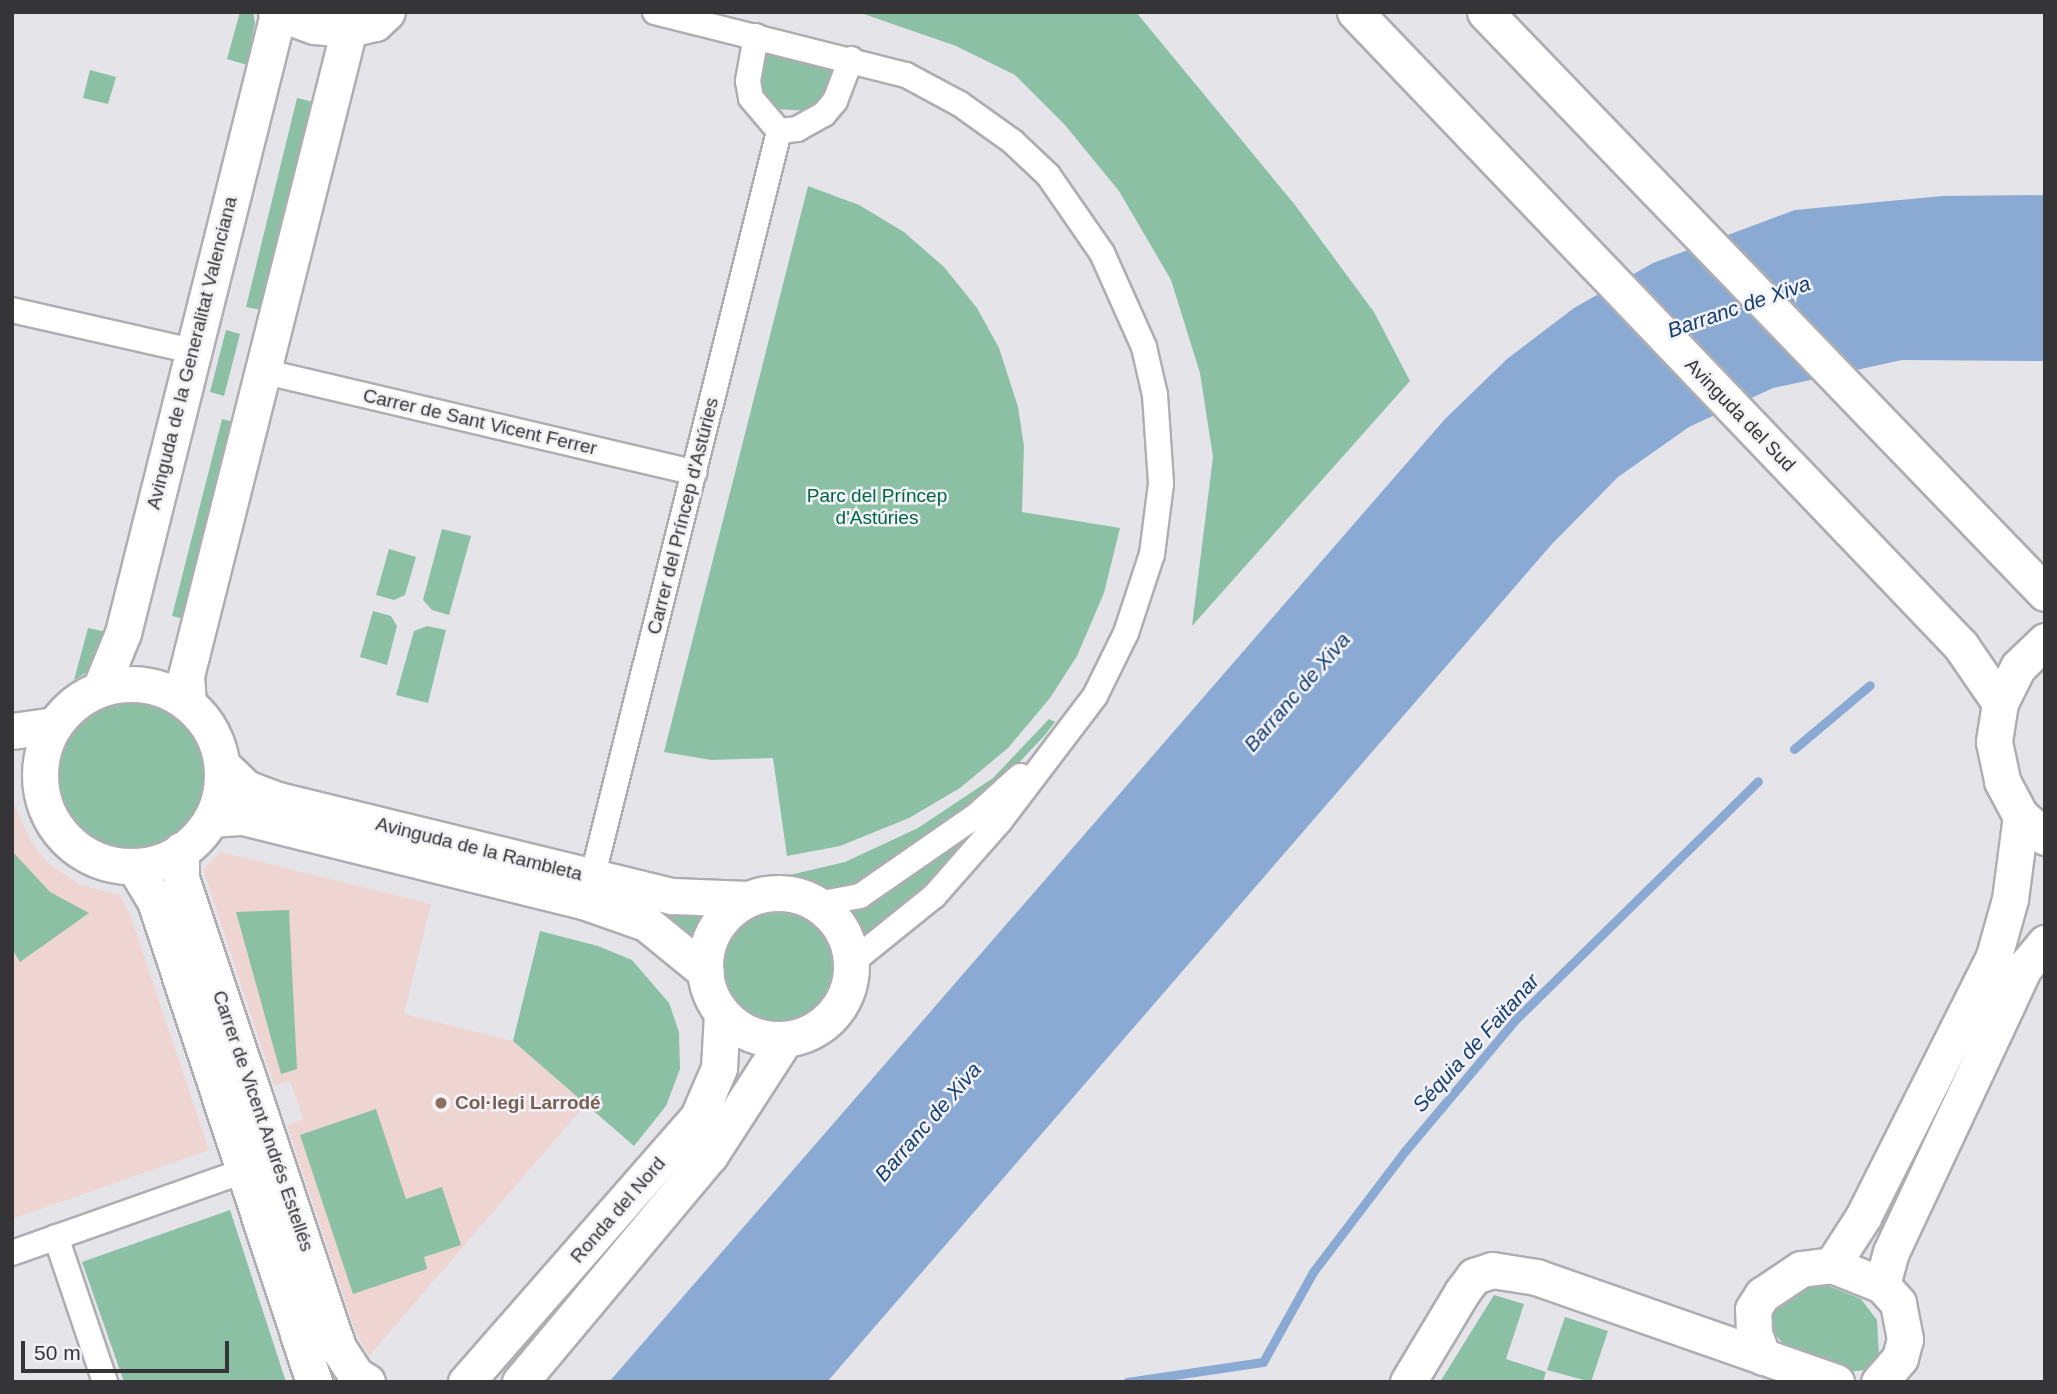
<!DOCTYPE html>
<meta charset="utf-8">
<style>
body{margin:0}
#map{position:relative;width:2057px;height:1394px;overflow:hidden;background:#e5e5e9;font-family:Arial,sans-serif}
div>[style]{position:absolute}
.education>*{inset:0;background:#efd5d1}
.green>*{inset:0;background:#8cc0a4}
.round{border-radius:50%}
.water>*{inset:0;background:#8aaad4}
.stream>*{height:9px;margin:-4.5px;padding:0 4.5px;transform-origin:4.5px;border-radius:4.5px;background:#8aaad4}
.roads{filter:drop-shadow(2px 0 #aeaeb2) drop-shadow(-2px 0 #aeaeb2) drop-shadow(0 2px #aeaeb2) drop-shadow(0 -2px #aeaeb2)}
.street>*{height:24px;margin:-12px;padding:0 12px;transform-origin:12px;border-radius:12px;background:#fff}
.secondary>*{height:35px;margin:-17.5px;padding:0 17.5px;transform-origin:17.5px;border-radius:17.5px;background:#fff}
.secondary>.ring{margin:-17.5px;padding:0;box-sizing:content-box;background:none;border:35px solid #fff;border-radius:50%}
.dots>*{width:19px;height:19px;translate:-50% -50%;box-sizing:border-box;border:4px solid #f2f2f6;border-radius:50%}
span{translate:-50% -50%;white-space:nowrap;text-align:center;line-height:1.15;-webkit-text-stroke:5px #f2f2f6;paint-order:stroke}
.street-label{font-size:19px;color:#353537}
.park-label{font-size:19px;color:#006643}
.education-label{font-size:19px;color:#785e54;font-weight:700}
.left{translate:0 -50%;text-align:left}
.water-label{font-size:21px;color:#143e72;font-style:italic}
.frame{position:absolute;inset:0;border:14px solid #353537;pointer-events:none}
.scale{position:absolute;left:21px;top:1341px;width:208px;height:32px;box-sizing:border-box;border:4px solid #353537;border-top:0;padding-left:9px;font-size:21px;line-height:24px;white-space:nowrap;color:#353537;-webkit-text-stroke:5px #f2f2f6;paint-order:stroke}
</style>
<div id="map">
<div class="education">
<div style="clip-path:polygon(12px 801px,32px 843px,49px 864px,81px 885px,120px 895px,130px 914px,209px 1150px,12px 1219px)"></div>
<div style="clip-path:polygon(221px 852px,431px 904px,404px 1014px,513px 1041px,586px 1104px,369px 1356px,356px 1333px,287px 1125px,303px 1119px,290px 1081px,274px 1085px,203px 869px)"></div>
</div>
<div class="green">
<div style="clip-path:polygon(240px 12px,253px 12px,255px 23px,247px 65px,227px 59px)"></div>
<div style="clip-path:polygon(858px 12px,1136px 12px,1295px 205px,1374px 312px,1410px 381px,1192px 626px,1213px 457px,1200px 373px,1171px 280px,1119px 191px,1065px 125px,1015px 75px,956px 46px)"></div>
<div style="clip-path:polygon(764px 49px,836px 66px,829px 93px,809px 111px,776px 109px,761px 94px,759px 68px)"></div>
<div style="clip-path:polygon(90px 70px,116px 77px,108px 104px,83px 98px)"></div>
<div style="clip-path:polygon(297px 98px,313px 102px,261px 310px,246px 307px)"></div>
<div style="clip-path:polygon(808px 186px,859px 205px,904px 232px,944px 267px,977px 308px,999px 348px,1018px 407px,1024px 446px,1022px 512px,1120px 528px,1104px 593px,1077px 656px,1050px 698px,1008px 748px,960px 788px,909px 818px,840px 846px,787px 856px,773px 758px,711px 760px,664px 752px)"></div>
<div style="clip-path:polygon(226px 330px,240px 334px,224px 396px,210px 392px)"></div>
<div style="clip-path:polygon(222px 419px,233px 422px,184px 619px,172px 616px)"></div>
<div style="clip-path:polygon(442px 529px,471px 536px,449px 615px,432px 610px,423px 600px)"></div>
<div style="clip-path:polygon(389px 549px,416px 557px,405px 595px,394px 600px,376px 595px)"></div>
<div style="clip-path:polygon(373px 611px,391px 616px,397px 626px,387px 665px,360px 657px)"></div>
<div style="clip-path:polygon(427px 626px,446px 630px,428px 703px,396px 695px,414px 631px)"></div>
<div style="clip-path:polygon(88px 628px,106px 632px,89px 671px,74px 680px)"></div>
<div class="round" style="left:58px;top:702px;width:146px;height:146px"></div>
<div style="clip-path:polygon(1049px 719px,1055px 722px,1045px 735px,996px 787px,856px 886px,831px 892px,781px 877px,845px 862px,918px 828px,993px 778px)"></div>
<div style="clip-path:polygon(1000px 806px,932px 887px,864px 940px,850px 912px,937px 860px)"></div>
<div style="clip-path:polygon(12px 851px,50px 892px,89px 913px,20px 962px,12px 949px)"></div>
<div style="clip-path:polygon(638px 902px,706px 913px,691px 942px)"></div>
<div style="clip-path:polygon(289px 910px,297px 1069px,281px 1074px,236px 912px)"></div>
<div class="round" style="left:724px;top:913px;width:108px;height:108px"></div>
<div style="clip-path:polygon(540px 931px,598px 946px,632px 960px,669px 1003px,679px 1032px,680px 1069px,666px 1106px,634px 1146px,513px 1041px)"></div>
<div style="clip-path:polygon(376px 1109px,406px 1199px,442px 1187px,461px 1245px,424px 1257px,427px 1269px,353px 1294px,300px 1135px)"></div>
<div style="clip-path:polygon(230px 1210px,286px 1382px,124px 1382px,82px 1262px)"></div>
<div style="clip-path:polygon(1824px 1284px,1861px 1299px,1877px 1320px,1879px 1357px,1865px 1370px,1846px 1372px,1791px 1352px,1772px 1331px,1771px 1320px,1781px 1301px,1801px 1287px)"></div>
<div style="clip-path:polygon(1494px 1295px,1524px 1304px,1506px 1359px,1546px 1372px,1543px 1382px,1440px 1382px)"></div>
<div style="clip-path:polygon(1565px 1317px,1608px 1331px,1591px 1382px,1547px 1370px)"></div>
</div>
<div class="water">
<div style="clip-path:polygon(2045px 195px,2045px 361px,1902px 360px,1773px 388px,1689px 427px,1618px 477px,1552px 544px,827px 1382px,609px 1382px,1445px 419px,1507px 359px,1574px 308px,1653px 263px,1795px 210px,1942px 196px)"></div>
</div>
<div class="stream">
<div style="left:1794px;top:749px;width:99px;rotate:-40.1deg"></div>
<div style="left:1127px;top:1382px;width:137px;rotate:-8.4deg"></div>
<div style="left:1263px;top:1362px;width:103px;rotate:-60.9deg"></div>
<div style="left:1313px;top:1272px;width:152px;rotate:-52.8deg"></div>
<div style="left:1405px;top:1151px;width:170px;rotate:-50deg"></div>
<div style="left:1514px;top:1021px;width:342px;rotate:-44.5deg"></div>
</div>
<div class="roads">
<div class="street">
<div style="left:655px;top:12px;width:259px;rotate:14.1deg"></div>
<div style="left:906px;top:75px;width:61px;rotate:28.2deg"></div>
<div style="left:960px;top:104px;width:65px;rotate:35.6deg"></div>
<div style="left:1013px;top:142px;width:48px;rotate:43.3deg"></div>
<div style="left:1048px;top:175px;width:95px;rotate:55.3deg"></div>
<div style="left:1102px;top:253px;width:103px;rotate:65.9deg"></div>
<div style="left:1144px;top:347px;width:49px;rotate:77.1deg"></div>
<div style="left:1155px;top:395px;width:89px;rotate:86.1deg"></div>
<div style="left:1161px;top:484px;width:71px;rotate:97.3deg"></div>
<div style="left:1152px;top:554px;width:83px;rotate:108.2deg"></div>
<div style="left:1126px;top:633px;width:70px;rotate:116.2deg"></div>
<div style="left:1095px;top:696px;width:157px;rotate:127.2deg"></div>
<div style="left:1000px;top:821px;width:100px;rotate:131.3deg"></div>
<div style="left:934px;top:896px;width:107px;rotate:141.1deg"></div>
<div style="left:756px;top:36px;width:46px;rotate:100.1deg"></div>
<div style="left:748px;top:81px;width:17px;rotate:80deg"></div>
<div style="left:751px;top:98px;width:43px;rotate:49.7deg"></div>
<div style="left:779px;top:131px;width:18px;rotate:-6deg"></div>
<div style="left:797px;top:129px;width:31px;rotate:-29deg"></div>
<div style="left:824px;top:114px;width:17px;rotate:-50deg"></div>
<div style="left:835px;top:101px;width:45px;rotate:-69.1deg"></div>
<div style="left:12px;top:310px;width:185px;rotate:12.8deg"></div>
<div style="left:266px;top:372px;width:440px;rotate:13.2deg"></div>
<div style="left:589px;top:891px;width:783px;rotate:-75.96deg"></div>
<div style="left:817px;top:904px;width:44px;rotate:-10.5deg"></div>
<div style="left:860px;top:896px;width:142px;rotate:-34.7deg"></div>
<div style="left:977px;top:815px;width:58px;rotate:-42.2deg"></div>
<div style="left:56px;top:1237px;width:153px;rotate:71.3deg"></div>
<div style="left:12px;top:1253px;width:245px;rotate:-19.5deg"></div>
</div>
<div class="secondary">
<div style="left:276px;top:12px;width:40px;rotate:20.2deg"></div>
<div style="left:314px;top:26px;width:35px;rotate:5deg"></div>
<div style="left:349px;top:29px;width:27px;rotate:-13deg"></div>
<div style="left:375px;top:23px;width:16px;rotate:-43deg"></div>
<div style="left:1355px;top:12px;width:877px;rotate:46.29deg"></div>
<div style="left:1961px;top:646px;width:69px;rotate:55.6deg"></div>
<div style="left:1485px;top:12px;width:807px;rotate:46.05deg"></div>
<div style="left:2045px;top:641px;width:37px;rotate:136deg"></div>
<div style="left:2018px;top:667px;width:40px;rotate:116.6deg"></div>
<div style="left:2000px;top:703px;width:39px;rotate:99deg"></div>
<div style="left:1994px;top:742px;width:40px;rotate:78deg"></div>
<div style="left:2002px;top:781px;width:40px;rotate:62deg"></div>
<div style="left:2021px;top:816px;width:32px;rotate:41deg"></div>
<div class="ring" style="left:40px;top:684px;width:147px;height:147px"></div>
<div style="left:100px;top:689px;width:61px;rotate:-67.7deg"></div>
<div style="left:123px;top:633px;width:638px;rotate:-75.94deg"></div>
<div style="left:188px;top:704px;width:28px;rotate:-94deg"></div>
<div style="left:186px;top:676px;width:25px;rotate:-76deg"></div>
<div style="left:192px;top:652px;width:642px;rotate:-75.86deg"></div>
<div style="left:12px;top:731px;width:43px;rotate:-7.9deg"></div>
<div style="left:222px;top:765px;width:33px;rotate:44deg"></div>
<div style="left:246px;top:788px;width:34px;rotate:21deg"></div>
<div style="left:278px;top:800px;width:406px;rotate:13.7deg"></div>
<div style="left:672px;top:896px;width:76px;rotate:2.3deg"></div>
<div style="left:211px;top:819px;width:32px;rotate:-4deg"></div>
<div style="left:243px;top:817px;width:353px;rotate:13.9deg"></div>
<div style="left:586px;top:902px;width:64px;rotate:19.3deg"></div>
<div style="left:646px;top:923px;width:77px;rotate:39.2deg"></div>
<div style="left:181px;top:850px;width:28px;rotate:90deg"></div>
<div style="left:181px;top:878px;width:497px;rotate:71.5deg"></div>
<div style="left:339px;top:1349px;width:31px;rotate:57deg"></div>
<div style="left:356px;top:1375px;width:13px;rotate:32deg"></div>
<div style="left:134px;top:866px;width:41px;rotate:59deg"></div>
<div style="left:155px;top:901px;width:507px;rotate:71.71deg"></div>
<div class="ring" style="left:705px;top:893px;width:111px;height:111px"></div>
<div style="left:1832px;top:1265px;width:57px;rotate:-57.1deg"></div>
<div style="left:1863px;top:1217px;width:292px;rotate:-63.3deg"></div>
<div style="left:1994px;top:956px;width:59px;rotate:-74.3deg"></div>
<div style="left:2010px;top:899px;width:84px;rotate:-82.5deg"></div>
<div style="left:1882px;top:1285px;width:34px;rotate:-75deg"></div>
<div style="left:1891px;top:1252px;width:276px;rotate:-64.9deg"></div>
<div style="left:2008px;top:1002px;width:38px;rotate:-65deg"></div>
<div style="left:2024px;top:968px;width:33px;rotate:-50deg"></div>
<div style="left:1763px;top:1357px;width:26px;rotate:-111deg"></div>
<div style="left:1754px;top:1333px;width:24px;rotate:-92deg"></div>
<div style="left:1753px;top:1309px;width:17px;rotate:-57deg"></div>
<div style="left:1762px;top:1295px;width:47px;rotate:-33.7deg"></div>
<div style="left:1801px;top:1269px;width:31px;rotate:-7deg"></div>
<div style="left:1832px;top:1265px;width:54px;rotate:21.8deg"></div>
<div style="left:1882px;top:1285px;width:24px;rotate:48deg"></div>
<div style="left:1898px;top:1303px;width:37px;rotate:79deg"></div>
<div style="left:1905px;top:1339px;width:20px;rotate:105deg"></div>
<div style="left:1900px;top:1358px;width:32px;rotate:131deg"></div>
<div style="left:466px;top:1382px;width:352px;rotate:-48.8deg"></div>
<div style="left:698px;top:1117px;width:53px;rotate:-66.8deg"></div>
<div style="left:719px;top:1068px;width:54px;rotate:-86.8deg"></div>
<div style="left:520px;top:1382px;width:296px;rotate:-50.1deg"></div>
<div style="left:710px;top:1155px;width:138px;rotate:-57.1deg"></div>
<div style="left:1408px;top:1382px;width:105px;rotate:-59deg"></div>
<div style="left:1462px;top:1292px;width:20px;rotate:-53deg"></div>
<div style="left:1474px;top:1276px;width:19px;rotate:-18deg"></div>
<div style="left:1492px;top:1270px;width:45px;rotate:9deg"></div>
<div style="left:1536px;top:1277px;width:318px;rotate:19.3deg"></div>
</div>
</div>
<div class="dots">
<div style="left:441px;top:1103px;background:#8d6e63"></div>
</div>
<div class="street-label">
<span style="left:192px;top:353px;rotate:-76deg">Avinguda de la Generalitat Valenciana</span>
<span style="left:1740px;top:415px;rotate:46deg">Avinguda del Sud</span>
<span style="left:480px;top:422px;rotate:13deg">Carrer de Sant Vicent Ferrer</span>
<span style="left:683px;top:516px;rotate:-76deg">Carrer del Príncep d'Astúries</span>
<span style="left:479px;top:849px;rotate:14deg">Avinguda de la Rambleta</span>
<span style="left:263px;top:1121px;rotate:71deg">Carrer de Vicent Andrés Estellés</span>
<span style="left:618px;top:1210px;rotate:-49deg">Ronda del Nord</span>
</div>
<div class="park-label">
<span style="left:877px;top:507px">Parc del Príncep<br>d'Astúries</span>
</div>
<div class="education-label">
<span class="left" style="left:455px;top:1103px">Col·legi Larrodé</span>
</div>
<div class="water-label">
<span style="left:1739px;top:307px;rotate:-19deg">Barranc de Xiva</span>
<span style="left:1297px;top:692px;rotate:-49deg">Barranc de Xiva</span>
<span style="left:1476px;top:1043px;rotate:-48deg">Séquia de Faitanar</span>
<span style="left:928px;top:1122px;rotate:-49deg">Barranc de Xiva</span>
</div>
<div class="frame"></div>
<div class="scale">50 m</div>
</div>
